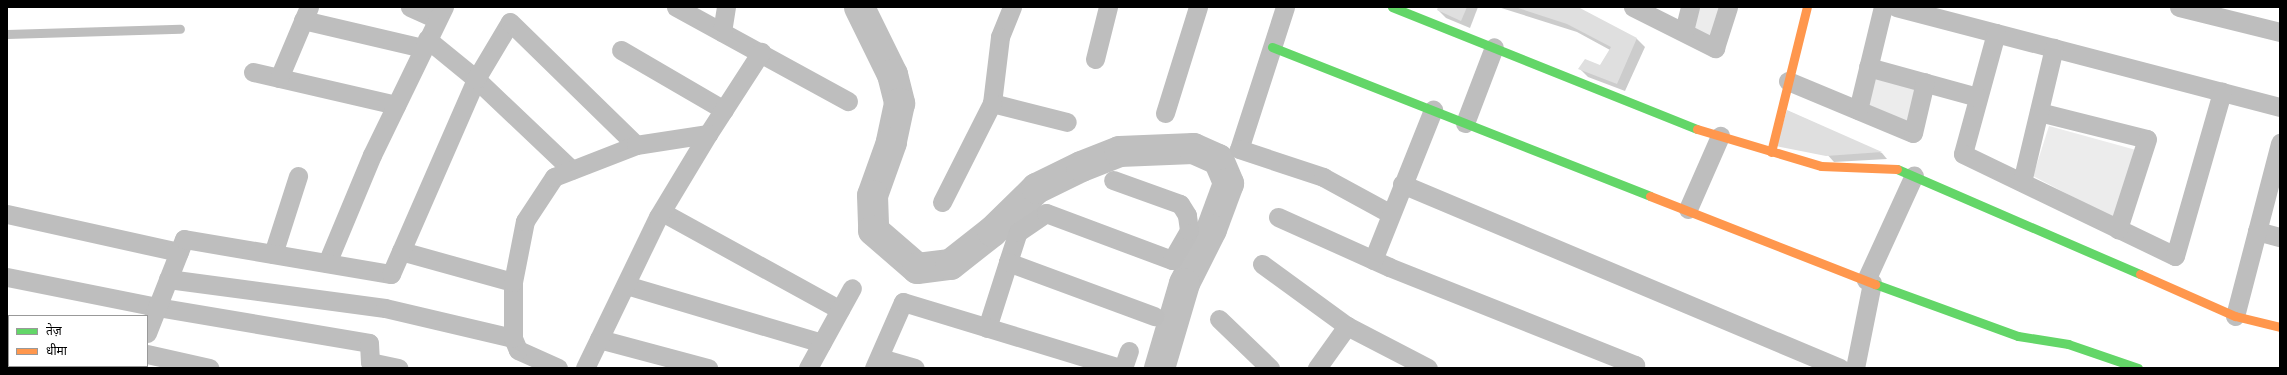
<!DOCTYPE html>
<meta charset="utf-8">
<style>
body{margin:0}
#map{position:relative;width:2287px;height:375px;overflow:hidden;background:#fff;font-family:Jost,"Noto Sans Devanagari",sans-serif}
div>[style]{position:absolute}
.green>*{inset:0;background:#ececec}
.shadow>*{inset:0;background:#0003}
.river>*{height:31px;margin:-15.5px;padding:0 15.5px;transform-origin:15.5px;border-radius:15.5px;background:#bfbfbf}
.building>*{inset:0;background:#dfdfdf}
.lane>*{height:9px;margin:-4.5px;padding:0 4.5px;transform-origin:4.5px;border-radius:4.5px;background:#bebebe}
.street>*{height:19px;margin:-9.5px;padding:0 9.5px;transform-origin:9.5px;border-radius:9.5px;background:#bebebe}
.fast>*{height:9px;margin:-4.5px;padding:0 4.5px;transform-origin:4.5px;border-radius:4.5px;background:#63d668}
.slow>*{height:9px;margin:-4.5px;padding:0 4.5px;transform-origin:4.5px;border-radius:4.5px;background:#ff974d}
span{translate:-50% -50%;white-space:nowrap;text-align:center;line-height:1.15;-webkit-text-stroke:3px #fff;paint-order:stroke}
.frame{position:absolute;inset:0;border:8px solid #000;pointer-events:none}
.legend{position:absolute;left:8px;top:315px;width:140px;height:52px;box-sizing:border-box;background:#fff;border:1px solid #999;margin:0;padding:5px 7px;list-style:none;font-size:12px;color:#000}
.legend li{display:flex;align-items:center;gap:8px;height:20px}
.legend b{width:20px;border:1px solid #999}
</style>
<div id="map">
<div class="green">
<div style="clip-path:polygon(1693px 7px,1721px 7px,1712px 37px,1688px 26px)"></div>
<div style="clip-path:polygon(1874px 73px,1918px 90px,1909px 123px,1865px 106px)"></div>
<div style="clip-path:polygon(2049px 126px,2136px 150px,2123px 211px,2111px 217px,2033px 176px)"></div>
</div>
<div class="shadow">
<div style="clip-path:polygon(1439px 7px,1478px 7px,1470px 28px,1446px 18px,1438px 10px)"></div>
<div style="clip-path:polygon(1498px 7px,1576px 7px,1637px 39px,1645px 47px,1625px 91px,1588px 77px,1580px 69px,1600px 66px,1610px 50px,1577px 32px)"></div>
<div style="clip-path:polygon(1788px 111px,1882px 153px,1887px 159px,1834px 162px)"></div>
</div>
<div class="river">
<div style="left:859px;top:7px;width:75px;rotate:63.8deg"></div>
<div style="left:892px;top:74px;width:30px;rotate:76deg"></div>
<div style="left:899px;top:103px;width:40px;rotate:102deg"></div>
<div style="left:891px;top:142px;width:56px;rotate:109.7deg"></div>
<div style="left:872px;top:195px;width:35px;rotate:88deg"></div>
<div style="left:873px;top:230px;width:58px;rotate:40.8deg"></div>
<div style="left:917px;top:268px;width:33px;rotate:-7deg"></div>
<div style="left:950px;top:264px;width:53px;rotate:-38.2deg"></div>
<div style="left:992px;top:231px;width:62px;rotate:-44.3deg"></div>
<div style="left:1036px;top:188px;width:50px;rotate:-26.1deg"></div>
<div style="left:1081px;top:166px;width:41px;rotate:-21.5deg"></div>
<div style="left:1119px;top:151px;width:74px;rotate:-2.3deg"></div>
<div style="left:1193px;top:148px;width:27px;rotate:24deg"></div>
<div style="left:1218px;top:159px;width:26px;rotate:67deg"></div>
<div style="left:1228px;top:183px;width:49px;rotate:110.3deg"></div>
<div style="left:1211px;top:229px;width:60px;rotate:116.6deg"></div>
<div style="left:1184px;top:283px;width:89px;rotate:106.4deg"></div>
</div>
<div class="building">
<div style="clip-path:polygon(1438px 7px,1467px 7px,1461px 21px,1437px 10px)"></div>
<div style="clip-path:polygon(1515px 7px,1578px 7px,1637px 38px,1617px 84px,1578px 69px,1585px 59px,1600px 65px,1611px 47px,1567px 24px)"></div>
<div style="clip-path:polygon(1787px 110px,1882px 152px,1826px 156px,1776px 146px)"></div>
</div>
<div class="lane">
<div style="left:7px;top:34px;width:173px;rotate:-1.7deg"></div>
</div>
<div class="street">
<div style="left:410px;top:7px;width:30px;rotate:24deg"></div>
<div style="left:676px;top:7px;width:196px;rotate:28.7deg"></div>
<div style="left:1012px;top:7px;width:32px;rotate:112deg"></div>
<div style="left:1000px;top:37px;width:66px;rotate:96.9deg"></div>
<div style="left:992px;top:103px;width:77px;rotate:14.2deg"></div>
<div style="left:1285px;top:7px;width:149px;rotate:107.9deg"></div>
<div style="left:1239px;top:149px;width:89px;rotate:18.4deg"></div>
<div style="left:1323px;top:177px;width:75px;rotate:28.6deg"></div>
<div style="left:1633px;top:7px;width:92px;rotate:26.6deg"></div>
<div style="left:1715px;top:48px;width:43px;rotate:-72.4deg"></div>
<div style="left:1896px;top:7px;width:397px;rotate:14.6deg"></div>
<div style="left:2179px;top:7px;width:104px;rotate:13.9deg"></div>
<div style="left:303px;top:20px;width:123px;rotate:13.1deg"></div>
<div style="left:1684px;top:31px;width:25px;rotate:-76deg"></div>
<div style="left:722px;top:32px;width:25px;rotate:-81deg"></div>
<div style="left:1996px;top:33px;width:125px;rotate:105.3deg"></div>
<div style="left:1963px;top:154px;width:235px;rotate:25.7deg"></div>
<div style="left:2175px;top:256px;width:171px;rotate:-74deg"></div>
<div style="left:427px;top:39px;width:63px;rotate:39.2deg"></div>
<div style="left:476px;top:79px;width:132px;rotate:43.5deg"></div>
<div style="left:621px;top:50px;width:119px;rotate:30.2deg"></div>
<div style="left:1095px;top:59px;width:54px;rotate:-76deg"></div>
<div style="left:1868px;top:67px;width:114px;rotate:15.3deg"></div>
<div style="left:253px;top:72px;width:147px;rotate:13deg"></div>
<div style="left:279px;top:78px;width:77px;rotate:-67.1deg"></div>
<div style="left:1788px;top:81px;width:135px;rotate:22.6deg"></div>
<div style="left:1913px;top:133px;width:52px;rotate:-76.8deg"></div>
<div style="left:1858px;top:110px;width:106px;rotate:-76.4deg"></div>
<div style="left:2039px;top:112px;width:111px;rotate:14deg"></div>
<div style="left:2147px;top:139px;width:95px;rotate:107.9deg"></div>
<div style="left:1165px;top:113px;width:111px;rotate:-72.7deg"></div>
<div style="left:1465px;top:123px;width:81px;rotate:-69.1deg"></div>
<div style="left:2022px;top:182px;width:138px;rotate:-76.6deg"></div>
<div style="left:1402px;top:184px;width:475px;rotate:22.8deg"></div>
<div style="left:942px;top:202px;width:111px;rotate:-63.2deg"></div>
<div style="left:1688px;top:209px;width:80px;rotate:-66.3deg"></div>
<div style="left:662px;top:212px;width:203px;rotate:28.8deg"></div>
<div style="left:7px;top:214px;width:176px;rotate:12.5deg"></div>
<div style="left:1278px;top:217px;width:122px;rotate:24.2deg"></div>
<div style="left:1389px;top:267px;width:265px;rotate:21.7deg"></div>
<div style="left:1635px;top:365px;width:3px;rotate:108deg"></div>
<div style="left:2257px;top:231px;width:24px;rotate:15deg"></div>
<div style="left:401px;top:251px;width:116px;rotate:15.5deg"></div>
<div style="left:273px;top:254px;width:82px;rotate:-72.2deg"></div>
<div style="left:1373px;top:260px;width:162px;rotate:-68.2deg"></div>
<div style="left:1008px;top:262px;width:32px;rotate:-72deg"></div>
<div style="left:1018px;top:232px;width:34px;rotate:-34deg"></div>
<div style="left:1046px;top:213px;width:134px;rotate:20.5deg"></div>
<div style="left:1172px;top:260px;width:34px;rotate:-60deg"></div>
<div style="left:1189px;top:230px;width:15px;rotate:-98deg"></div>
<div style="left:1187px;top:215px;width:13px;rotate:-122deg"></div>
<div style="left:1180px;top:204px;width:71px;rotate:-160.3deg"></div>
<div style="left:327px;top:263px;width:117px;rotate:-67.4deg"></div>
<div style="left:372px;top:155px;width:165px;rotate:-64.1deg"></div>
<div style="left:1262px;top:264px;width:105px;rotate:36.1deg"></div>
<div style="left:1347px;top:326px;width:91px;rotate:27.4deg"></div>
<div style="left:7px;top:277px;width:153px;rotate:11.3deg"></div>
<div style="left:157px;top:307px;width:215px;rotate:9.6deg"></div>
<div style="left:369px;top:343px;width:19px;rotate:87deg"></div>
<div style="left:370px;top:362px;width:29px;rotate:12deg"></div>
<div style="left:168px;top:279px;width:219px;rotate:7.6deg"></div>
<div style="left:385px;top:308px;width:131px;rotate:13.2deg"></div>
<div style="left:1866px;top:280px;width:115px;rotate:-65.4deg"></div>
<div style="left:626px;top:285px;width:204px;rotate:16.5deg"></div>
<div style="left:2235px;top:316px;width:179px;rotate:-75.4deg"></div>
<div style="left:1219px;top:319px;width:71px;rotate:43.9deg"></div>
<div style="left:987px;top:328px;width:69px;rotate:-72.3deg"></div>
<div style="left:1008px;top:262px;width:156px;rotate:20.3deg"></div>
<div style="left:147px;top:333px;width:101px;rotate:-68.5deg"></div>
<div style="left:184px;top:239px;width:210px;rotate:9.6deg"></div>
<div style="left:391px;top:274px;width:213px;rotate:-66.4deg"></div>
<div style="left:476px;top:79px;width:66px;rotate:-59.2deg"></div>
<div style="left:510px;top:22px;width:176px;rotate:44.3deg"></div>
<div style="left:599px;top:339px;width:113px;rotate:14.9deg"></div>
<div style="left:7px;top:341px;width:2px;rotate:27deg"></div>
<div style="left:147px;top:354px;width:64px;rotate:12.7deg"></div>
<div style="left:880px;top:358px;width:36px;rotate:16deg"></div>
<div style="left:121px;top:366px;width:10px;rotate:11deg"></div>
<div style="left:558px;top:368px;width:44px;rotate:-155.8deg"></div>
<div style="left:518px;top:350px;width:13px;rotate:-113deg"></div>
<div style="left:513px;top:338px;width:56px;rotate:-90deg"></div>
<div style="left:513px;top:282px;width:62px;rotate:-78.9deg"></div>
<div style="left:525px;top:221px;width:53px;rotate:-56.6deg"></div>
<div style="left:554px;top:177px;width:88px;rotate:-21.3deg"></div>
<div style="left:636px;top:145px;width:73px;rotate:-8.7deg"></div>
<div style="left:708px;top:134px;width:98px;rotate:-57.1deg"></div>
<div style="left:585px;top:368px;width:168px;rotate:-64.2deg"></div>
<div style="left:658px;top:217px;width:97px;rotate:-58.9deg"></div>
<div style="left:808px;top:368px;width:91px;rotate:-61.2deg"></div>
<div style="left:874px;top:368px;width:72px;rotate:-66.3deg"></div>
<div style="left:903px;top:302px;width:227px;rotate:16.9deg"></div>
<div style="left:1123px;top:368px;width:18px;rotate:-71deg"></div>
<div style="left:1317px;top:368px;width:52px;rotate:-54.5deg"></div>
<div style="left:1855px;top:368px;width:87px;rotate:-78.7deg"></div>
</div>
<div class="fast">
<div style="left:1392px;top:7px;width:328px;rotate:21.8deg"></div>
<div style="left:1272px;top:47px;width:406px;rotate:21.5deg"></div>
<div style="left:1897px;top:169px;width:265px;rotate:23.4deg"></div>
<div style="left:1875px;top:284px;width:152px;rotate:20deg"></div>
<div style="left:2018px;top:336px;width:51px;rotate:9.1deg"></div>
<div style="left:2068px;top:344px;width:74px;rotate:18.9deg"></div>
</div>
<div class="slow">
<div style="left:1697px;top:129px;width:129px;rotate:16.6deg"></div>
<div style="left:1821px;top:166px;width:76px;rotate:2.3deg"></div>
<div style="left:1771px;top:152px;width:149px;rotate:-76.1deg"></div>
<div style="left:1650px;top:196px;width:242px;rotate:21.4deg"></div>
<div style="left:2140px;top:274px;width:104px;rotate:23.9deg"></div>
<div style="left:2235px;top:316px;width:46px;rotate:13.7deg"></div>
</div>
<div class="frame"></div>
<ul class="legend">
<li><b style="height:5px;background:#63d668"></b>तेज़</li>
<li><b style="height:5px;background:#ff974d"></b>धीमा</li>
</ul>
</div>
